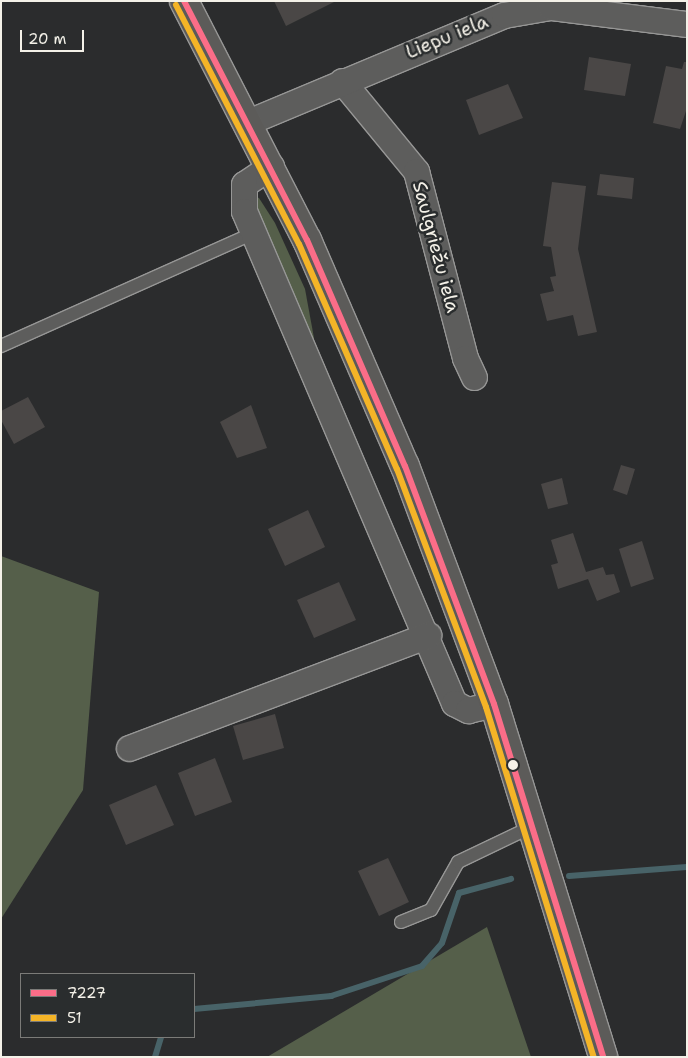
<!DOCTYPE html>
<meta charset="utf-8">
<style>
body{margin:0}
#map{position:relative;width:688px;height:1058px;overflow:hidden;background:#2b2c2d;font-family:"Shantell Sans",sans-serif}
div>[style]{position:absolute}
.green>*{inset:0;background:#555f4a}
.stream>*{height:6px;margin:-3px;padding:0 3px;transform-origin:3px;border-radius:3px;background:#486368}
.building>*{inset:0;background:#4a4746}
.roads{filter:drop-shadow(1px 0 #979796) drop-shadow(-1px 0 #979796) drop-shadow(0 1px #979796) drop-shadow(0 -1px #979796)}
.lane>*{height:12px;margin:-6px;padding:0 6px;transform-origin:6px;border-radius:6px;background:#5d5d5c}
.street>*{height:25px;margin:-12.5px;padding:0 12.5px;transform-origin:12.5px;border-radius:12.5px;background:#5d5d5c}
.primary>*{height:28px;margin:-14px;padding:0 14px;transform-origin:14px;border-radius:14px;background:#5c5b59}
.bus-1>*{height:6px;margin:-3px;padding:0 3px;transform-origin:3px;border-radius:3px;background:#fb6d88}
.bus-2>*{height:6px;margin:-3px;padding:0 3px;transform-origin:3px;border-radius:3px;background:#f4b427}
.dots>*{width:14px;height:14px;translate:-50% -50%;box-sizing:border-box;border:2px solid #2a2d2e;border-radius:50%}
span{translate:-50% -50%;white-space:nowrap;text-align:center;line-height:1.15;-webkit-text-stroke:5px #2a2d2e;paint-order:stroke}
.street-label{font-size:19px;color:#f4f1e8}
.frame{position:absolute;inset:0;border:2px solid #f4f1e8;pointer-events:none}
.legend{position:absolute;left:20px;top:973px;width:175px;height:65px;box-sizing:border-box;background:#2a2d2e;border:1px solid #7b7b78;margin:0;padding:6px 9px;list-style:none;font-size:15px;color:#f4f1e8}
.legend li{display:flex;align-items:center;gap:10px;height:25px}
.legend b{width:25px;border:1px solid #7b7b78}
.scale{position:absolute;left:20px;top:30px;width:64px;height:22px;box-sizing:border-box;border:2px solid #f4f1e8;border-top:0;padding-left:6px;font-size:15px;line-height:18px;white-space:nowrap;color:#f4f1e8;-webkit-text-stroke:4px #2a2d2e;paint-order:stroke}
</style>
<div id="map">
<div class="green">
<div style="clip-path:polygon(253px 196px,259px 198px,275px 223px,305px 289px,314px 338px,307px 339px,252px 210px)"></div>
<div style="clip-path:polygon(1px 556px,99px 592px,83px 790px,1px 919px)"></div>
<div style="clip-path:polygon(487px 927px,531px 1057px,267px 1057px)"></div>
</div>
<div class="stream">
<div style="left:569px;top:876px;width:118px;rotate:-4.4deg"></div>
<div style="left:194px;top:1009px;width:138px;rotate:-5.4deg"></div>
<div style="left:331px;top:996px;width:96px;rotate:-18.2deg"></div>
<div style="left:422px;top:966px;width:30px;rotate:-49deg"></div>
<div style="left:442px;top:943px;width:53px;rotate:-71.2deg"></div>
<div style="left:459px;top:893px;width:54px;rotate:-15.1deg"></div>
<div style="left:155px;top:1057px;width:21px;rotate:-73deg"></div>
</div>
<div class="building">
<div style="clip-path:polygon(274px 1px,336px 1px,286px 26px)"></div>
<div style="clip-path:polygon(589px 57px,631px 64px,625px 96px,584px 90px)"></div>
<div style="clip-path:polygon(684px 62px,687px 62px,687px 108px,680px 129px,653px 123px,666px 66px,682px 69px)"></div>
<div style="clip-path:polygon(508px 84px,523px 118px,479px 135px,466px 100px)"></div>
<div style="clip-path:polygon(600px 174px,634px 178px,632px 199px,597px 195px)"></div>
<div style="clip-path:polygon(552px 182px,586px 186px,578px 249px,597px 332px,578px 336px,573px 315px,547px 321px,540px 294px,554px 291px,550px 277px,556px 276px,551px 247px,543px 246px)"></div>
<div style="clip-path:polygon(28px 397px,45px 427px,14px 444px,1px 420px,1px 411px)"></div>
<div style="clip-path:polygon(251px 405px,267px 448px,237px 458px,220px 422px)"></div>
<div style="clip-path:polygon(621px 465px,635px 469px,627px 495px,613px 490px)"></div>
<div style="clip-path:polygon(562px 478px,568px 504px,548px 509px,541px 484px)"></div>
<div style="clip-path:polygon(308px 510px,325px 547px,285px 566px,268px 529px)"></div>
<div style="clip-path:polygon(573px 533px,586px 572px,603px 567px,606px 575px,614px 574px,620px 592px,597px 601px,588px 579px,558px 589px,551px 565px,558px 563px,551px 540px)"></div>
<div style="clip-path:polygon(642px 541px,654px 579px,631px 587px,619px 549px)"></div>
<div style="clip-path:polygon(339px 582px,356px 620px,314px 638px,297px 600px)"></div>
<div style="clip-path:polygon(275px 714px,284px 748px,243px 760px,233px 726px)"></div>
<div style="clip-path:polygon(215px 758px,232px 802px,195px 816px,178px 773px)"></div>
<div style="clip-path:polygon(156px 785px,174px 825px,126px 845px,109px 805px)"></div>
<div style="clip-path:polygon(388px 858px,409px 902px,379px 916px,358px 871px)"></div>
</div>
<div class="roads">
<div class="lane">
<div style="left:1px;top:346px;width:277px;rotate:-24.1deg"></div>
<div style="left:401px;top:922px;width:32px;rotate:-22deg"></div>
<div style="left:431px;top:910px;width:55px;rotate:-60.6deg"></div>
<div style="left:458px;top:862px;width:83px;rotate:-25.6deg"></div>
</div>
<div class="street">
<div style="left:342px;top:81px;width:117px;rotate:50.6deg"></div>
<div style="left:416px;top:171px;width:193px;rotate:75.3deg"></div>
<div style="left:465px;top:358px;width:21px;rotate:65deg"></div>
<div style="left:248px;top:122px;width:277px;rotate:-22.7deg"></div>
<div style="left:504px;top:15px;width:47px;rotate:-9.9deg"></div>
<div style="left:550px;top:7px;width:138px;rotate:7.1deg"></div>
<div style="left:271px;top:166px;width:32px;rotate:146deg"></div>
<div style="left:244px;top:184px;width:27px;rotate:90deg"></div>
<div style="left:244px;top:211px;width:535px;rotate:66.89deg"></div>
<div style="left:454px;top:703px;width:16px;rotate:27deg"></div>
<div style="left:468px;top:710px;width:27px;rotate:-13deg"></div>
<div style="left:129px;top:748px;width:320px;rotate:-20.7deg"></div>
</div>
<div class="primary">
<div style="left:184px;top:1px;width:269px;rotate:62.8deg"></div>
<div style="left:307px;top:240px;width:246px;rotate:66.6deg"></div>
<div style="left:405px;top:466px;width:254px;rotate:69.5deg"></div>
<div style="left:494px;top:704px;width:369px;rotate:72.8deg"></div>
</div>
</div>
<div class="bus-1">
<div style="left:184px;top:1px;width:269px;rotate:62.8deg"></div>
<div style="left:307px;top:240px;width:246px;rotate:66.6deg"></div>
<div style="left:405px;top:466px;width:254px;rotate:69.5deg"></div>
<div style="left:494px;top:704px;width:369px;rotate:72.8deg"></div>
</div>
<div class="bus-2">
<div style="left:176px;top:5px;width:269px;rotate:62.8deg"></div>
<div style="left:299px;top:244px;width:245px;rotate:66.5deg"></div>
<div style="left:397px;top:469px;width:254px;rotate:69.5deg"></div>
<div style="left:486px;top:707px;width:366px;rotate:72.9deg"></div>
</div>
<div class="dots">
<div style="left:513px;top:765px;background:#f4f1e8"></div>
</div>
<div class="street-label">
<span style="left:447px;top:37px;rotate:-22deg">Liepu iela</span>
<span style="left:436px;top:247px;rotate:75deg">Saulgriežu iela</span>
</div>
<div class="frame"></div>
<ul class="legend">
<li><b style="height:6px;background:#fb6d88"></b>7227</li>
<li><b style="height:6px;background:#f4b427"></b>51</li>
</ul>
<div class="scale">20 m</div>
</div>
